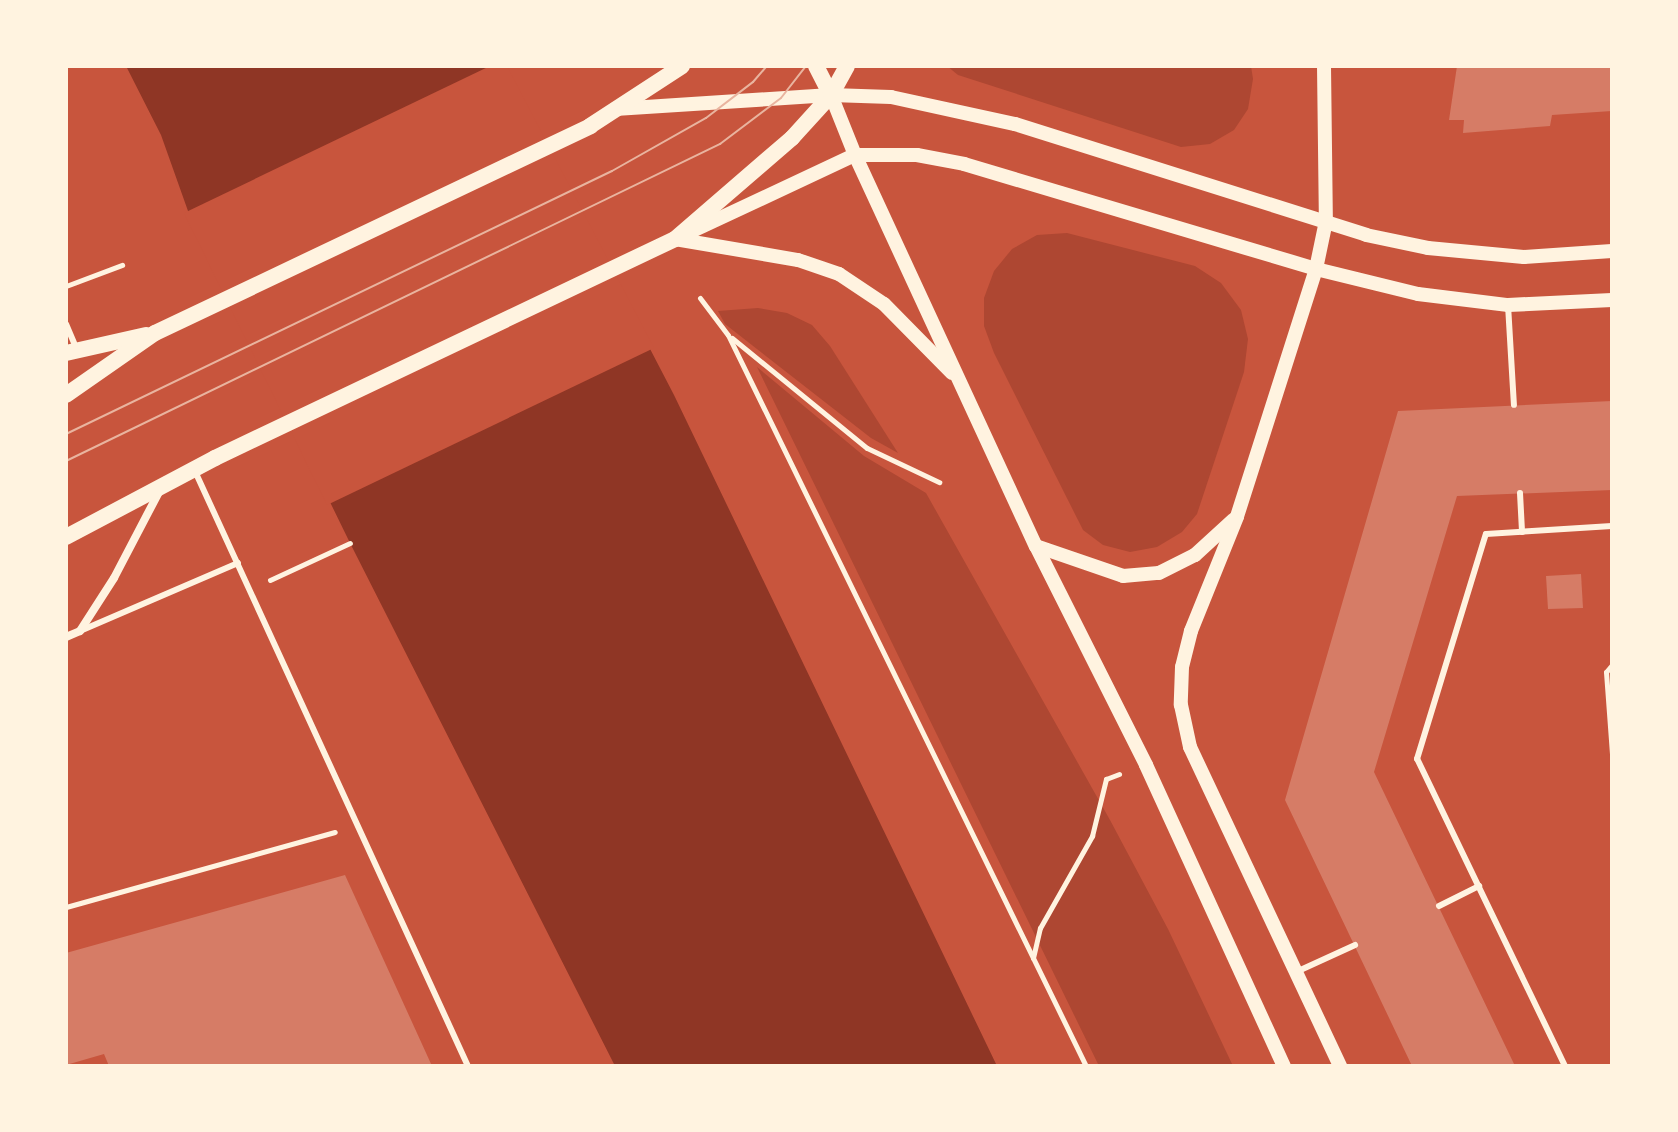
<!DOCTYPE html>
<style>
body{margin:0}
#map{position:relative;width:1678px;height:1132px;overflow:hidden;background:#c8553d;font-family:"Sofia Sans Condensed",sans-serif}
div>[style]{position:absolute}
.green>*{inset:0;background:#ae4732}
.water>*{inset:0;background:#8f3625}
.pier>*{inset:0;background:#c8553d}
.building>*{inset:0;background:#d67c66}
.path>*{height:5px;margin:-2.5px;padding:0 2.5px;transform-origin:2.5px;border-radius:2.5px;background:#fff3e0}
.service>*{height:6px;margin:-3px;padding:0 3px;transform-origin:3px;border-radius:3px;background:#fff3e0}
.minor>*{height:8px;margin:-4px;padding:0 4px;transform-origin:4px;border-radius:4px;background:#fff3e0}
.tertiary>*{height:14px;margin:-7px;padding:0 7px;transform-origin:7px;border-radius:7px;background:#fff3e0}
.secondary>*{height:16px;margin:-8px;padding:0 8px;transform-origin:8px;border-radius:8px;background:#fff3e0}
.tram>*{height:2px;margin:-1px;padding:0 1px;transform-origin:1px;border-radius:1px;background:#e9b49f}
span{translate:-50% -50%;white-space:nowrap;text-align:center;line-height:1.15;-webkit-text-stroke:8px #fff3e0;paint-order:stroke}
.frame{position:absolute;inset:0;border:68px solid #fff3e0;pointer-events:none}
</style>
<div id="map">
<div class="green">
<div style="clip-path:polygon(947px 66px,1251px 66px,1253px 79px,1248px 109px,1234px 130px,1210px 144px,1181px 147px,958px 75px)"></div>
<div style="clip-path:polygon(1067px 233px,1195px 266px,1221px 283px,1241px 310px,1248px 339px,1244px 372px,1197px 514px,1182px 532px,1157px 547px,1130px 552px,1103px 545px,1083px 530px,994px 353px,984px 326px,984px 298px,994px 271px,1012px 249px,1037px 235px)"></div>
<div style="clip-path:polygon(758px 308px,787px 313px,812px 325px,830px 346px,898px 453px,871px 438px,725px 324px,718px 311px)"></div>
<div style="clip-path:polygon(757px 367px,864px 456px,926px 493px,1110px 820px,1168px 929px,1233px 1066px,1099px 1066px)"></div>
</div>
<div class="water">
<div style="clip-path:polygon(126px 66px,503px 66px,674px 395px,997px 1066px,615px 1066px,350px 543px,188px 211px,161px 135px)"></div>
</div>
<div class="pier">
<div style="clip-path:polygon(490px 66px,507px 66px,654px 348px,327px 505px,184px 213px)"></div>
</div>
<div class="building">
<div style="clip-path:polygon(1457px 66px,1612px 66px,1612px 111px,1552px 115px,1550px 126px,1463px 133px,1464px 120px,1449px 120px)"></div>
<div style="clip-path:polygon(1612px 401px,1612px 490px,1457px 496px,1374px 772px,1515px 1066px,1412px 1066px,1285px 800px,1398px 411px)"></div>
<div style="clip-path:polygon(1581px 574px,1583px 608px,1548px 609px,1546px 576px)"></div>
<div style="clip-path:polygon(345px 875px,432px 1066px,109px 1066px,104px 1054px,66px 1065px,66px 953px)"></div>
</div>
<div class="path">
<div style="left:66px;top:286px;width:60px;rotate:-20.6deg"></div>
<div style="left:700px;top:298px;width:46px;rotate:52.9deg"></div>
<div style="left:728px;top:335px;width:814px;rotate:63.91deg"></div>
<div style="left:732px;top:338px;width:174px;rotate:39.2deg"></div>
<div style="left:867px;top:448px;width:80px;rotate:25.3deg"></div>
<div style="left:270px;top:580px;width:88px;rotate:-24.8deg"></div>
<div style="left:1612px;top:665px;width:9px;rotate:131deg"></div>
<div style="left:1606px;top:672px;width:82px;rotate:85.8deg"></div>
<div style="left:66px;top:907px;width:279px;rotate:-15.6deg"></div>
<div style="left:1033px;top:958px;width:31px;rotate:-77deg"></div>
<div style="left:1040px;top:928px;width:106px;rotate:-60.5deg"></div>
<div style="left:1092px;top:836px;width:59px;rotate:-76.2deg"></div>
<div style="left:1106px;top:779px;width:14px;rotate:-21deg"></div>
</div>
<div class="service">
<div style="left:1508px;top:305px;width:100px;rotate:86.6deg"></div>
<div style="left:66px;top:324px;width:28px;rotate:67deg"></div>
<div style="left:194px;top:469px;width:657px;rotate:65.35deg"></div>
<div style="left:1520px;top:493px;width:39px;rotate:87deg"></div>
<div style="left:80px;top:631px;width:172px;rotate:-23.3deg"></div>
<div style="left:1439px;top:906px;width:45px;rotate:-26.6deg"></div>
<div style="left:1296px;top:972px;width:65px;rotate:-24.6deg"></div>
<div style="left:1565px;top:1066px;width:341px;rotate:-115.7deg"></div>
<div style="left:1417px;top:759px;width:235px;rotate:-73deg"></div>
<div style="left:1486px;top:534px;width:126px;rotate:-3.6deg"></div>
</div>
<div class="minor">
<div style="left:66px;top:637px;width:15px;rotate:-23deg"></div>
<div style="left:80px;top:631px;width:63px;rotate:-57.3deg"></div>
<div style="left:114px;top:578px;width:97px;rotate:-62.4deg"></div>
</div>
<div class="tertiary">
<div style="left:1324px;top:66px;width:155px;rotate:89.3deg"></div>
<div style="left:1326px;top:221px;width:49px;rotate:101.8deg"></div>
<div style="left:1316px;top:269px;width:260px;rotate:107.7deg"></div>
<div style="left:1237px;top:517px;width:123px;rotate:112deg"></div>
<div style="left:1191px;top:631px;width:37px;rotate:104deg"></div>
<div style="left:1182px;top:667px;width:38px;rotate:92deg"></div>
<div style="left:1181px;top:705px;width:43px;rotate:77.9deg"></div>
<div style="left:1190px;top:747px;width:353px;rotate:64.8deg"></div>
<div style="left:831px;top:95px;width:65px;rotate:68.2deg"></div>
<div style="left:855px;top:155px;width:431px;rotate:65.2deg"></div>
<div style="left:1036px;top:546px;width:245px;rotate:63.3deg"></div>
<div style="left:1146px;top:765px;width:331px;rotate:65.4deg"></div>
<div style="left:615px;top:109px;width:216px;rotate:-3.7deg"></div>
<div style="left:831px;top:95px;width:60px;rotate:1.9deg"></div>
<div style="left:891px;top:97px;width:127px;rotate:12.3deg"></div>
<div style="left:1015px;top:124px;width:368px;rotate:17.5deg"></div>
<div style="left:1366px;top:235px;width:63px;rotate:11.8deg"></div>
<div style="left:1428px;top:248px;width:96px;rotate:5.4deg"></div>
<div style="left:1524px;top:257px;width:88px;rotate:-3.9deg"></div>
<div style="left:686px;top:234px;width:187px;rotate:-25.1deg"></div>
<div style="left:855px;top:155px;width:62px"></div>
<div style="left:917px;top:155px;width:48px;rotate:10.8deg"></div>
<div style="left:964px;top:164px;width:367px;rotate:16.6deg"></div>
<div style="left:1316px;top:269px;width:105px;rotate:13.8deg"></div>
<div style="left:1418px;top:294px;width:91px;rotate:7deg"></div>
<div style="left:1508px;top:305px;width:104px;rotate:-2.8deg"></div>
<div style="left:675px;top:239px;width:125px;rotate:9.7deg"></div>
<div style="left:798px;top:260px;width:43px;rotate:18.9deg"></div>
<div style="left:839px;top:274px;width:54px;rotate:33.7deg"></div>
<div style="left:884px;top:304px;width:97px;rotate:45.4deg"></div>
<div style="left:1036px;top:546px;width:92px;rotate:19deg"></div>
<div style="left:1123px;top:576px;width:36px;rotate:-5deg"></div>
<div style="left:1159px;top:573px;width:40px;rotate:-26.6deg"></div>
<div style="left:1195px;top:555px;width:52px;rotate:-42.6deg"></div>
</div>
<div class="secondary">
<div style="left:816px;top:66px;width:33px;rotate:63deg"></div>
<div style="left:66px;top:353px;width:82px;rotate:-12.7deg"></div>
<div style="left:66px;top:395px;width:108px;rotate:-34.9deg"></div>
<div style="left:155px;top:333px;width:482px;rotate:-25.4deg"></div>
<div style="left:590px;top:126px;width:110px;rotate:-33.1deg"></div>
<div style="left:66px;top:537px;width:169px;rotate:-27.9deg"></div>
<div style="left:215px;top:458px;width:509px;rotate:-25.46deg"></div>
<div style="left:675px;top:239px;width:155px;rotate:-40.8deg"></div>
<div style="left:792px;top:138px;width:58px;rotate:-47.8deg"></div>
<div style="left:831px;top:95px;width:33px;rotate:-61deg"></div>
</div>
<div class="tram">
<div style="left:66px;top:434px;width:606px;rotate:-25.72deg"></div>
<div style="left:612px;top:171px;width:108px;rotate:-29.4deg"></div>
<div style="left:706px;top:118px;width:59px;rotate:-37.5deg"></div>
<div style="left:753px;top:82px;width:21px;rotate:-49deg"></div>
<div style="left:66px;top:461px;width:727px;rotate:-25.86deg"></div>
<div style="left:720px;top:144px;width:76px;rotate:-37deg"></div>
<div style="left:781px;top:98px;width:41px;rotate:-52deg"></div>
</div>
<div class="frame"></div>
</div>
